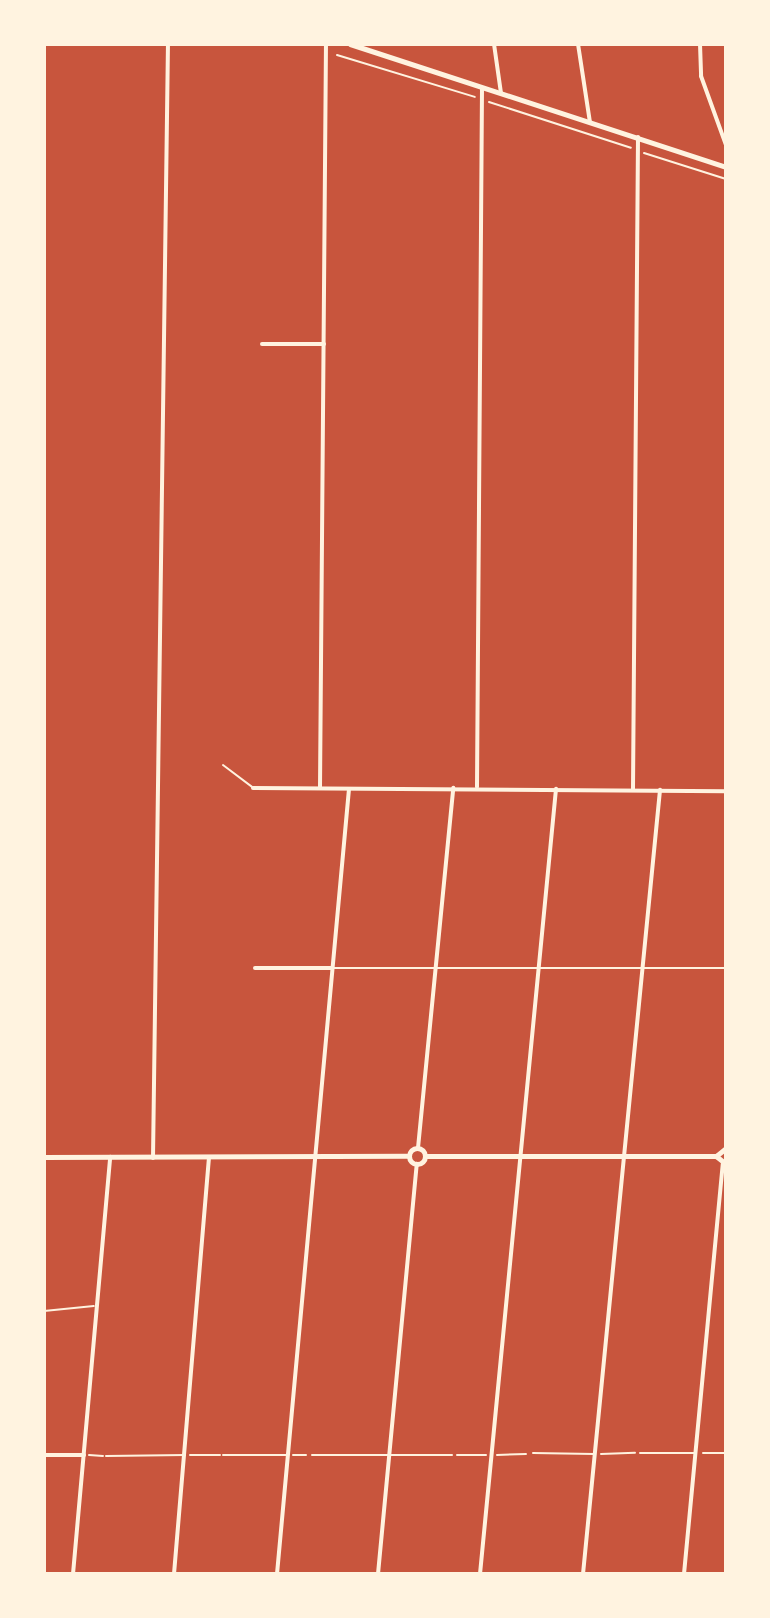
<!DOCTYPE html>
<style>
body{margin:0}
#map{position:relative;width:770px;height:1618px;overflow:hidden;background:#c8553d;font-family:"Varela Round",sans-serif}
div>[style]{position:absolute}
.path>*{height:2px;margin:-1px;padding:0 1px;transform-origin:1px;border-radius:1px;background:#fff3e0}
.service>*{height:2px;margin:-1px;padding:0 1px;transform-origin:1px;border-radius:1px;background:#fff3e0}
.minor>*{height:4px;margin:-2px;padding:0 2px;transform-origin:2px;border-radius:2px;background:#fff3e0}
.tertiary>*{height:5px;margin:-2.5px;padding:0 2.5px;transform-origin:2.5px;border-radius:2.5px;background:#fff3e0}
.tertiary>.ring{margin:-2.5px;padding:0;box-sizing:content-box;background:none;border:5px solid #fff3e0;border-radius:50%}
.secondary>*{height:5px;margin:-2.5px;padding:0 2.5px;transform-origin:2.5px;border-radius:2.5px;background:#fff3e0}
span{translate:-50% -50%;white-space:nowrap;text-align:center;line-height:1.15;-webkit-text-stroke:8px #fff3e0;paint-order:stroke}
.frame{position:absolute;inset:0;border:46px solid #fff3e0;pointer-events:none}
</style>
<div id="map">
<div class="path">
<div style="left:337px;top:55px;width:144px;rotate:16.9deg"></div>
<div style="left:489px;top:102px;width:149px;rotate:17.9deg"></div>
<div style="left:644px;top:153px;width:86px;rotate:17.6deg"></div>
<div style="left:703px;top:1453px;width:23px"></div>
<div style="left:601px;top:1454px;width:34px;rotate:-2deg"></div>
<div style="left:89px;top:1455px;width:14px;rotate:4deg"></div>
<div style="left:190px;top:1455px;width:30px"></div>
<div style="left:293px;top:1455px;width:13px"></div>
<div style="left:457px;top:1455px;width:29px"></div>
<div style="left:497px;top:1455px;width:29px;rotate:-2deg"></div>
</div>
<div class="service">
<div style="left:223px;top:765px;width:38px;rotate:37deg"></div>
<div style="left:333px;top:968px;width:393px"></div>
<div style="left:44px;top:1311px;width:50px;rotate:-5.7deg"></div>
<div style="left:533px;top:1453px;width:61px;rotate:0.9deg"></div>
<div style="left:640px;top:1453px;width:55px"></div>
<div style="left:223px;top:1455px;width:63px"></div>
<div style="left:312px;top:1455px;width:140px"></div>
<div style="left:106px;top:1456px;width:79px;rotate:-0.7deg"></div>
</div>
<div class="minor">
<div style="left:494px;top:44px;width:49px;rotate:81.9deg"></div>
<div style="left:578px;top:44px;width:79px;rotate:81.3deg"></div>
<div style="left:700px;top:44px;width:32px;rotate:88deg"></div>
<div style="left:701px;top:76px;width:73px;rotate:70.1deg"></div>
<div style="left:262px;top:344px;width:62px"></div>
<div style="left:477px;top:787px;width:699px;rotate:-89.59deg"></div>
<div style="left:253px;top:788px;width:473px;rotate:0.4deg"></div>
<div style="left:320px;top:788px;width:744px;rotate:-89.54deg"></div>
<div style="left:633px;top:789px;width:652px;rotate:-89.56deg"></div>
<div style="left:255px;top:968px;width:77px"></div>
<div style="left:418px;top:1148px;width:362px;rotate:-84.4deg"></div>
<div style="left:153px;top:1158px;width:1114px;rotate:-89.23deg"></div>
<div style="left:44px;top:1455px;width:40px"></div>
<div style="left:73px;top:1574px;width:419px;rotate:-84.9deg"></div>
<div style="left:174px;top:1574px;width:417px;rotate:-85.2deg"></div>
<div style="left:277px;top:1574px;width:788px;rotate:-84.76deg"></div>
<div style="left:378px;top:1574px;width:412px;rotate:-84.6deg"></div>
<div style="left:480px;top:1574px;width:789px;rotate:-84.47deg"></div>
<div style="left:583px;top:1574px;width:788px;rotate:-84.39deg"></div>
<div style="left:684px;top:1574px;width:412px;rotate:-84.6deg"></div>
</div>
<div class="tertiary">
<div style="left:726px;top:1148px;width:13px;rotate:141deg"></div>
<div style="left:716px;top:1156px;width:13px;rotate:39deg"></div>
<div class="ring" style="left:409px;top:1148px;width:11px;height:11px"></div>
<div style="left:425px;top:1156px;width:291px"></div>
<div style="left:44px;top:1157px;width:365px;rotate:-0.2deg"></div>
</div>
<div class="secondary">
<div style="left:350px;top:44px;width:396px;rotate:18.1deg"></div>
</div>
<div class="frame"></div>
</div>
